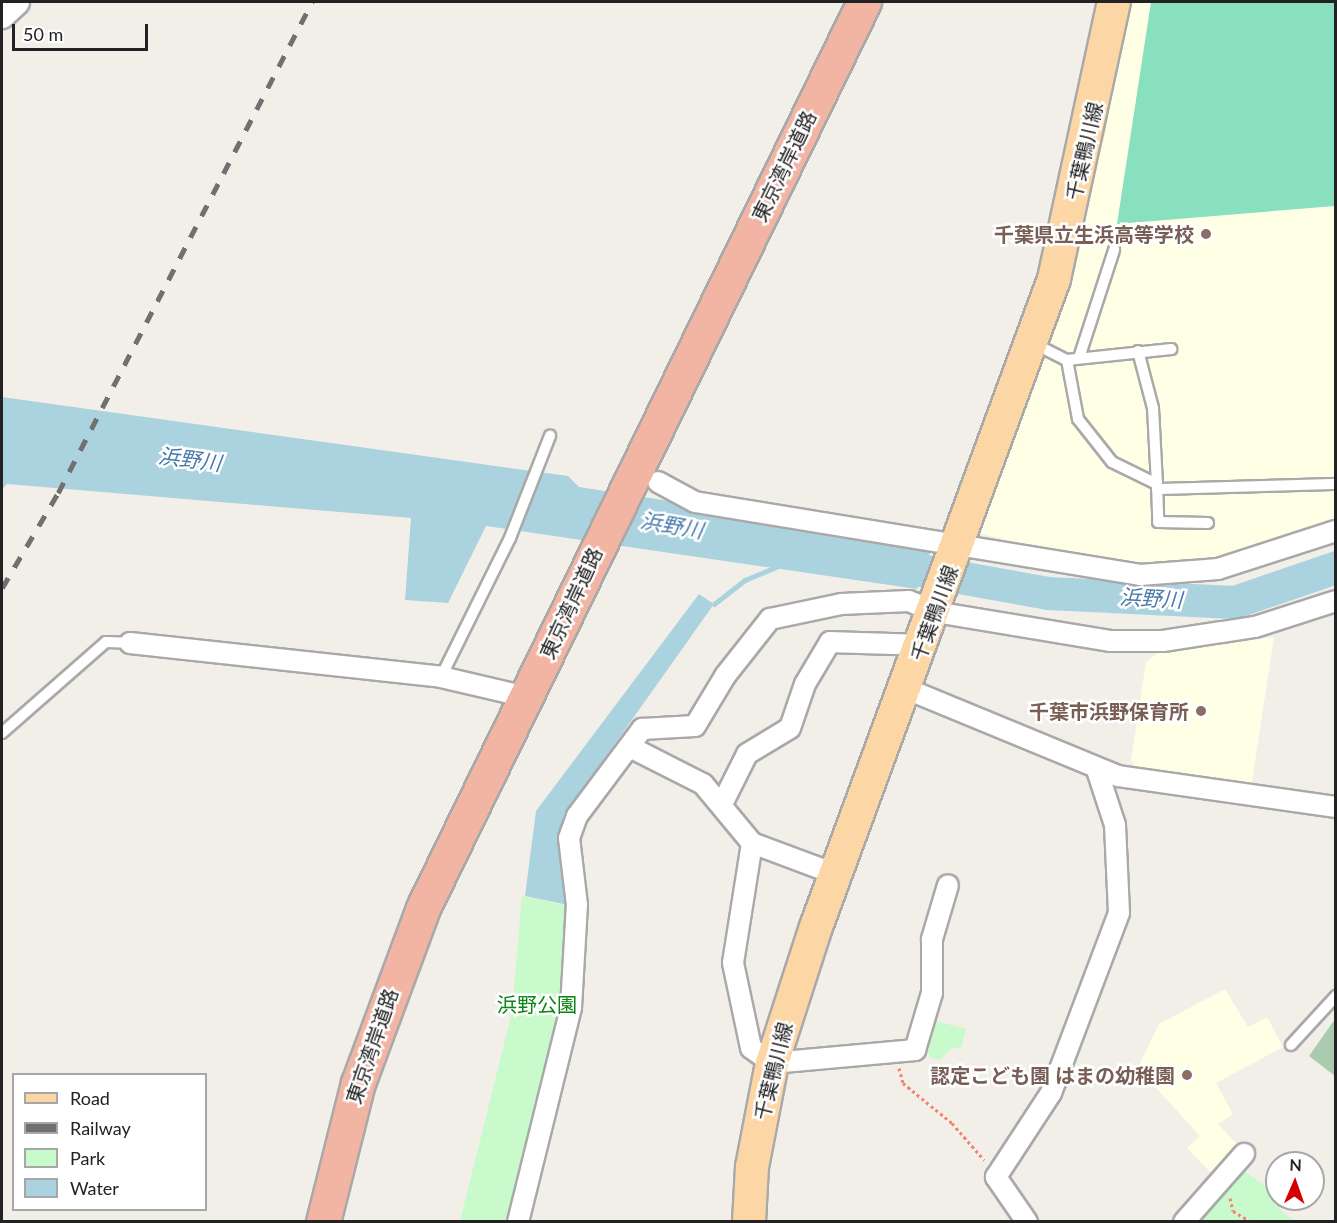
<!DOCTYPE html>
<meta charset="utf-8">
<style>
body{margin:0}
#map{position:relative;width:1337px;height:1223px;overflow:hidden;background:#f2efe9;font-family:Lato,"Noto Sans JP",sans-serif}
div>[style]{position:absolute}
.education>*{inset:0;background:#ffffe5}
.cemetery>*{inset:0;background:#aacbaf}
.park>*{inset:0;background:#c8facc}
.pitch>*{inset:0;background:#88e0be}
.water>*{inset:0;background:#aad3df}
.stream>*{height:5px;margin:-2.5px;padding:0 2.5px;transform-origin:2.5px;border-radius:2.5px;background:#aad3df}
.river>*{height:33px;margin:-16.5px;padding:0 16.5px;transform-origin:16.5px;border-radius:16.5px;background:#aad3df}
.path>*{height:3px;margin-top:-1.5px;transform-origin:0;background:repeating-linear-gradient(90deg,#fa8072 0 3px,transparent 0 6px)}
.roads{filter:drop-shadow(2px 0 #a9a9a9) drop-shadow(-2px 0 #a9a9a9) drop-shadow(0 2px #a9a9a9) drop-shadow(0 -2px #a9a9a9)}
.service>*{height:10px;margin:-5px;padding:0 5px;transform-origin:5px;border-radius:5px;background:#fff}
.minor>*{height:20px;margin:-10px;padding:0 10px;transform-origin:10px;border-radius:10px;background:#fff}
.tertiary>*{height:26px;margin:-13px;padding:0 13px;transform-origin:13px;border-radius:13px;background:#fff}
.primary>*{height:32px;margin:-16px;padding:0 16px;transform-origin:16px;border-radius:16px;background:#fcd6a4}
.trunk>*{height:33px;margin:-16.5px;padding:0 16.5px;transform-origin:16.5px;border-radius:16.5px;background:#f2b4a3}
.rail>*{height:4.5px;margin-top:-2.25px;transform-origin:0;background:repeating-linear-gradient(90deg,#707070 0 12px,transparent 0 24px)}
.dots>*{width:16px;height:16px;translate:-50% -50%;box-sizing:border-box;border:3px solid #fff;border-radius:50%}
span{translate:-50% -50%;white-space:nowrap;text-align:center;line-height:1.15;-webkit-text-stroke:5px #fff;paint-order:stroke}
.street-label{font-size:20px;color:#222}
.education-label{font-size:20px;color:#785e54;font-weight:700}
.right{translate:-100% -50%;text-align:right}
.park-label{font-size:20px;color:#0c8416}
.water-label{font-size:21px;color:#4a7aab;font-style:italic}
.frame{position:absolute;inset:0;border:3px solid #222;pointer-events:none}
.legend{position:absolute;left:12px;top:1073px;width:195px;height:138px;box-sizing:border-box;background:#fff;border:2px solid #a7a7a7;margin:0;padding:8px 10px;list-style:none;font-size:18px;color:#222}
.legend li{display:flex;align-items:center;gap:12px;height:30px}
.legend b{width:30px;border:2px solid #a7a7a7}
.north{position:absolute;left:1265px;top:1151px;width:60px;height:60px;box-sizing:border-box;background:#fff;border:2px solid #a7a7a7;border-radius:50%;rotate:2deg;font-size:16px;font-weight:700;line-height:24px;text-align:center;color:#222}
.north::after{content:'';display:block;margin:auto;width:21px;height:27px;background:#d40000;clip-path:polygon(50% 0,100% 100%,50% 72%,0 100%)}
.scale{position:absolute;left:12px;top:24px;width:136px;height:27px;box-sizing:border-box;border:3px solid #222;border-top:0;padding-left:8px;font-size:18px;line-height:21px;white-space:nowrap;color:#222;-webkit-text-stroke:4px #fff;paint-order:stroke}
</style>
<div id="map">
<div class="education">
<div style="clip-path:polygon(1126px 2px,1335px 2px,1335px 523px,1287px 546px,1190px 565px,1112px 564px,976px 533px,1049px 333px,1105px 135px)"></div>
<div style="clip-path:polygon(1274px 637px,1251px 788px,1138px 771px,1131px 760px,1146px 662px,1159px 652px)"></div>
<div style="clip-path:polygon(1225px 989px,1248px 1027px,1267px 1017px,1283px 1047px,1216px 1083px,1233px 1114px,1218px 1124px,1241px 1148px,1213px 1175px,1187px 1148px,1200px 1136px,1138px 1068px,1159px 1024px)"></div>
</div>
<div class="cemetery">
<div style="clip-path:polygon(1335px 1019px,1335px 1076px,1309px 1056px)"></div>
</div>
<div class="park">
<div style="clip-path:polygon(522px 896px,564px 905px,560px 1008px,506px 1221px,460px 1221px,512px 1012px)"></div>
<div style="clip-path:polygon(932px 1020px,966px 1029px,961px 1048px,952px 1048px,940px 1060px,930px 1057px,924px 1047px)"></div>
<div style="clip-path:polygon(1240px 1168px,1283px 1199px,1279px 1209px,1295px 1221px,1191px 1222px)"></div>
</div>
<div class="pitch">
<div style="clip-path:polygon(1151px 2px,1335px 2px,1335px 206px,1117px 224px)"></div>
</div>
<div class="water">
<div style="clip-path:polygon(2px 397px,568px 476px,579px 487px,934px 542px,917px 589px,486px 526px,448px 603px,405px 600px,411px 518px,7px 484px,2px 489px)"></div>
<div style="clip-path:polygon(699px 594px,714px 604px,563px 817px,567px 818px,568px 905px,525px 896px,536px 811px)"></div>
</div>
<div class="stream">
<div style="left:714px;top:604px;width:39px;rotate:-38deg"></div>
<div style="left:745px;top:580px;width:34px;rotate:-23deg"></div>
<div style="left:564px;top:957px;width:52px;rotate:-87.8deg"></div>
</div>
<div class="river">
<div style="left:881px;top:563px;width:170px;rotate:10.2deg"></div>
<div style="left:1048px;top:593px;width:186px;rotate:2.8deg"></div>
<div style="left:1234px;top:602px;width:108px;rotate:-18.9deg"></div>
</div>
<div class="path">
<div style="left:899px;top:1068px;width:16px;rotate:75deg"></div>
<div style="left:903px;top:1083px;width:63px;rotate:39.2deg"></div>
<div style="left:952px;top:1123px;width:49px;rotate:49.1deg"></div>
<div style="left:1230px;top:1198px;width:13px;rotate:77deg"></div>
<div style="left:1233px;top:1211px;width:21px;rotate:31deg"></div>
</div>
<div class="roads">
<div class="service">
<div style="left:1033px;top:343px;width:38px;rotate:27deg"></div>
<div style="left:1067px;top:360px;width:105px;rotate:-6deg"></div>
<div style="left:1138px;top:351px;width:59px;rotate:75.3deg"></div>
<div style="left:1153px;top:408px;width:76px;rotate:87deg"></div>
<div style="left:1079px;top:358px;width:114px;rotate:-72deg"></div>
<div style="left:1067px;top:360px;width:60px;rotate:79.4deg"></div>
<div style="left:1078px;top:419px;width:55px;rotate:51.7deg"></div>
<div style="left:1112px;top:462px;width:50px;rotate:26.1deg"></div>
<div style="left:1157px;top:484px;width:38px;rotate:88deg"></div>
<div style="left:1158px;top:522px;width:50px;rotate:1.1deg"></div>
<div style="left:1157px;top:489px;width:179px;rotate:-1.6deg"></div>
<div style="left:441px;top:677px;width:155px;rotate:-63.6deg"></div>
<div style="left:510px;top:538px;width:110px;rotate:-68.6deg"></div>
<div style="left:2px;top:733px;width:138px;rotate:-41.2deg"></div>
<div style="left:106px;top:642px;width:24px;rotate:2deg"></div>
<div style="left:1291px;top:1045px;width:67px;rotate:-47.4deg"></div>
</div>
<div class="minor">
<div style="left:658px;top:482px;width:42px;rotate:28.4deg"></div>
<div style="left:695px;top:502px;width:451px;rotate:9.3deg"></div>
<div style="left:1140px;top:575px;width:78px;rotate:-4.4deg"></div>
<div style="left:1218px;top:569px;width:124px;rotate:-17.9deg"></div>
<div style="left:130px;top:643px;width:313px;rotate:6.2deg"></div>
<div style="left:441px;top:677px;width:88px;rotate:13.1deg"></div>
<div style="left:907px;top:689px;width:228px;rotate:22.4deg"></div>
<div style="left:1118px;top:776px;width:220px;rotate:8.1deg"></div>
<div style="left:630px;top:747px;width:82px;rotate:26.9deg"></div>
<div style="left:703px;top:784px;width:77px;rotate:50.3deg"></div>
<div style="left:752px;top:843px;width:89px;rotate:20.5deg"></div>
<div style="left:722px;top:804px;width:56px;rotate:-63.4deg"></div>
<div style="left:747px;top:754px;width:50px;rotate:-31.2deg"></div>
<div style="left:790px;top:728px;width:46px;rotate:-71.2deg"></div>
<div style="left:805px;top:684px;width:49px;rotate:-59.2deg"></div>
<div style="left:830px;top:642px;width:93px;rotate:1.8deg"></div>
<div style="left:752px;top:843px;width:121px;rotate:99deg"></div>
<div style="left:733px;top:963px;width:87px;rotate:78deg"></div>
<div style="left:751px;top:1048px;width:26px;rotate:36deg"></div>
<div style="left:772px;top:1063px;width:144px;rotate:-5.2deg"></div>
<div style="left:915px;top:1050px;width:59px;rotate:-73.4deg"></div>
<div style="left:932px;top:993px;width:54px;rotate:-90deg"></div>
<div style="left:932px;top:939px;width:56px;rotate:-73.5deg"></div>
<div style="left:518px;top:1222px;width:220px;rotate:-76.1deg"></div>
<div style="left:571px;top:1008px;width:103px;rotate:-86.7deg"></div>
<div style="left:577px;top:905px;width:67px;rotate:-96.8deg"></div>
<div style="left:569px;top:838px;width:23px;rotate:-70deg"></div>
<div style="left:577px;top:816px;width:109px;rotate:-53.2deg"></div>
<div style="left:642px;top:729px;width:53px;rotate:-3.2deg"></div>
<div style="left:695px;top:726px;width:58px;rotate:-59deg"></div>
<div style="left:725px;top:676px;width:73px;rotate:-51.7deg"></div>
<div style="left:770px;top:619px;width:73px;rotate:-11.9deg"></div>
<div style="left:841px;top:604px;width:68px;rotate:-2.5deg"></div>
<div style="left:909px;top:601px;width:28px;rotate:23deg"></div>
<div style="left:935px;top:612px;width:177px;rotate:9.4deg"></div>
<div style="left:1110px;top:641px;width:53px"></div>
<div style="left:1163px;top:641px;width:93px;rotate:-8.7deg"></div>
<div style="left:1255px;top:627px;width:85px;rotate:-17.8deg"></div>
<div style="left:1027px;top:1222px;width:55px;rotate:-124.6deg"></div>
<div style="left:996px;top:1177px;width:100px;rotate:-56.8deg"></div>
<div style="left:1051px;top:1093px;width:192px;rotate:-69.3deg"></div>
<div style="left:1119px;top:913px;width:88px;rotate:-92.6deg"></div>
<div style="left:1115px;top:825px;width:58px;rotate:-108.1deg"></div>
<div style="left:1184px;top:1222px;width:91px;rotate:-48.6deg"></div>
</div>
<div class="tertiary">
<div style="left:2px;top:15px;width:19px;rotate:-43deg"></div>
</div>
<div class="primary">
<div style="left:749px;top:1222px;width:55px;rotate:-86.9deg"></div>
<div style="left:752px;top:1167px;width:106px;rotate:-79.1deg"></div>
<div style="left:772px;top:1063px;width:143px;rotate:-72.1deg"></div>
<div style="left:816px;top:927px;width:690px;rotate:-69.83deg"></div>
<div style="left:1054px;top:279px;width:283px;rotate:-77.8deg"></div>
</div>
<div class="trunk">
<div style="left:323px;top:1222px;width:143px;rotate:-75.9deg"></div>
<div style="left:358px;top:1083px;width:187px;rotate:-69.6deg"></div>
<div style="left:423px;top:908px;width:1008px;rotate:-64.05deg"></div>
</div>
</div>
<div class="rail">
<div style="left:2px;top:588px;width:110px;rotate:-59.5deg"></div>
<div style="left:58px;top:493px;width:553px;rotate:-62.65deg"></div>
</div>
<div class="dots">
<div style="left:1206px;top:234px;background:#8d6e63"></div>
<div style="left:1201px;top:711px;background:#8d6e63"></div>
<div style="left:1187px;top:1075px;background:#8d6e63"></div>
</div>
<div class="street-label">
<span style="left:1084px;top:151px;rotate:-77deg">千葉鴨川線</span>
<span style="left:784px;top:166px;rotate:-64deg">東京湾岸道路</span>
<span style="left:571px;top:603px;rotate:-65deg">東京湾岸道路</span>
<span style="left:934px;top:613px;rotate:-70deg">千葉鴨川線</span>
<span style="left:372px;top:1046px;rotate:-71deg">東京湾岸道路</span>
<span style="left:773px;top:1071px;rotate:-76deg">千葉鴨川線</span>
</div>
<div class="education-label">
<span class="right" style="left:1194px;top:234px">千葉県立生浜高等学校</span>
<span class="right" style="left:1189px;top:711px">千葉市浜野保育所</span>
<span class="right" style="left:1175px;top:1075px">認定こども園 はまの幼稚園</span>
</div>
<div class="park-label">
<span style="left:537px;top:1004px">浜野公園</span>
</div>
<div class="water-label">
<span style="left:190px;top:459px;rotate:7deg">浜野川</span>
<span style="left:672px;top:525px;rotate:10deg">浜野川</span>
<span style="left:1151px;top:598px;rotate:3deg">浜野川</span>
</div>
<div class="frame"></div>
<ul class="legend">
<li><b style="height:8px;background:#fcd6a4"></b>Road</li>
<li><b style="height:8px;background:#707070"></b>Railway</li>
<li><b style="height:16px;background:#c8facc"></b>Park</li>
<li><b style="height:16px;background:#aad3df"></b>Water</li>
</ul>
<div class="north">N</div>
<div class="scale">50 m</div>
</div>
